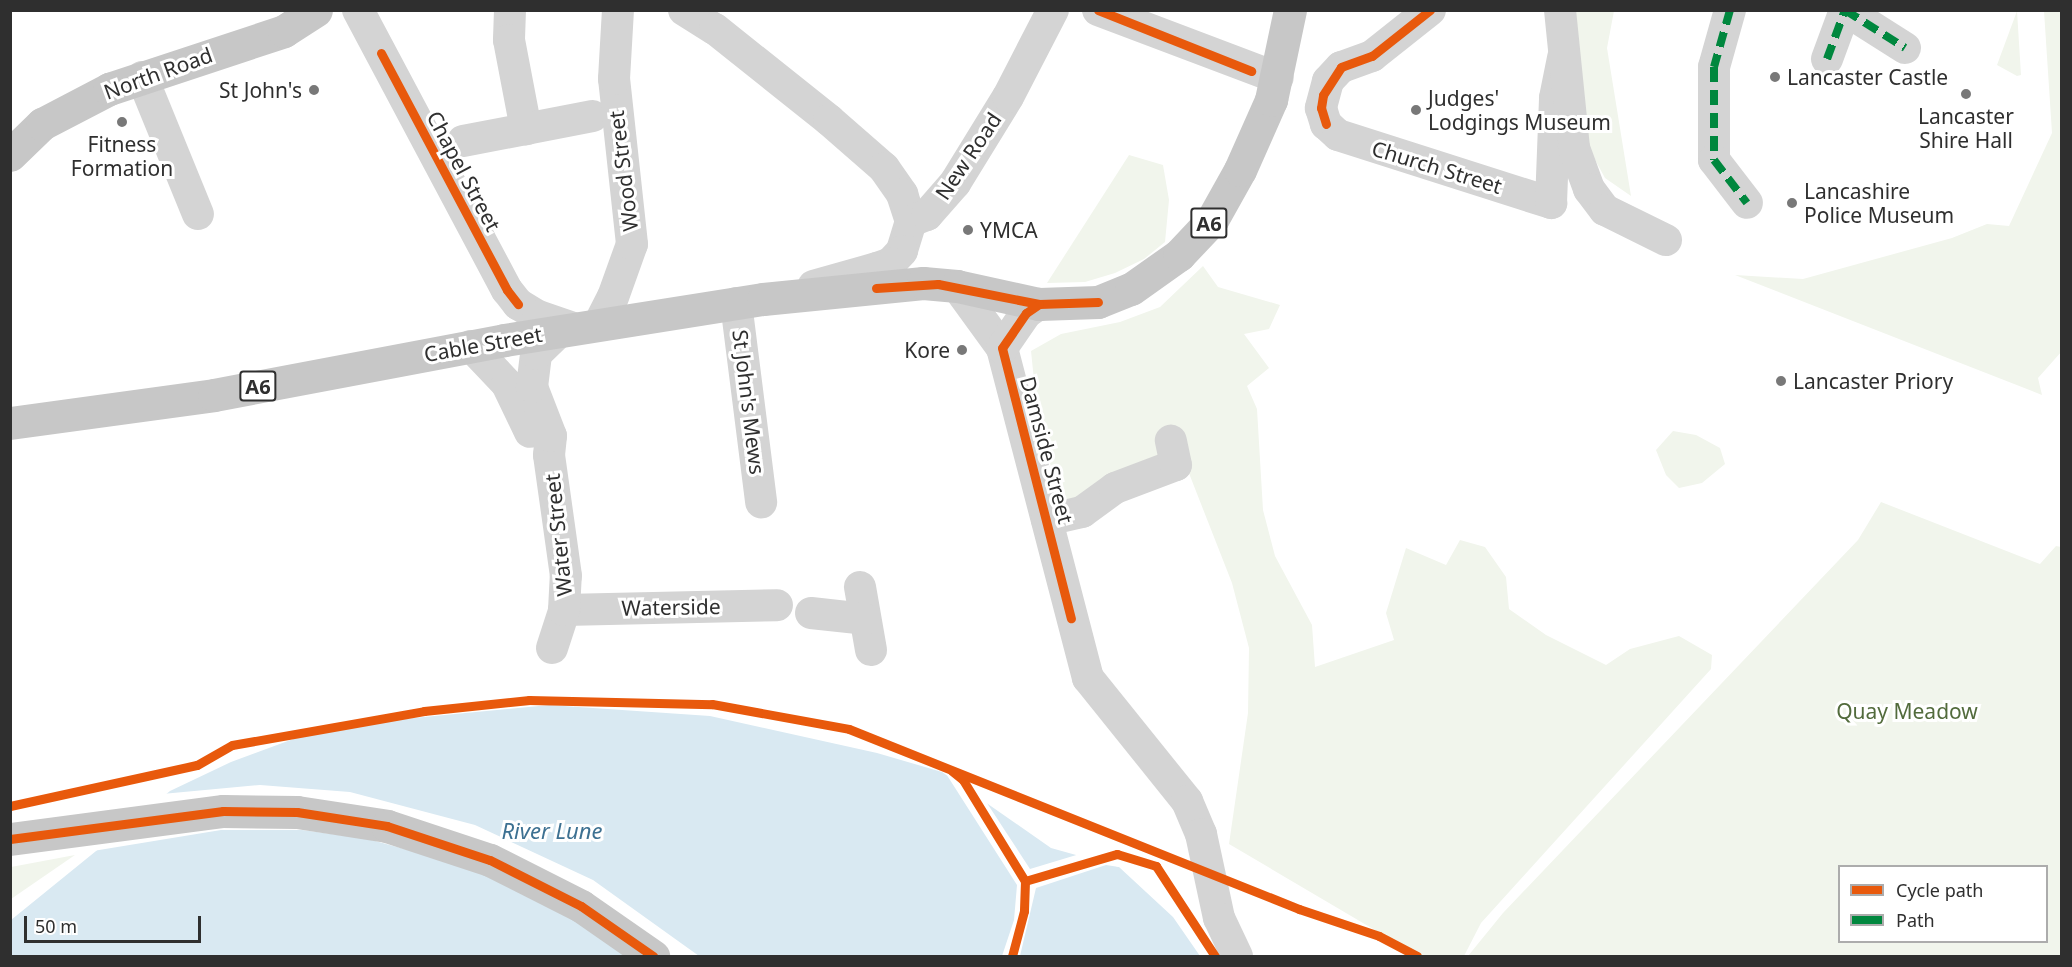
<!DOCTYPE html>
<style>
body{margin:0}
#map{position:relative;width:2072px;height:967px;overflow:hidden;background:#fff;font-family:"Noto Sans",sans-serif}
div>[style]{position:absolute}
.green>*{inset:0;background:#f1f5ec}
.water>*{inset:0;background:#d9e9f2}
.pier>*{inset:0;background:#fff}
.minor>*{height:32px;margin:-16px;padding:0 16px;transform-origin:16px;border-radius:16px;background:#d4d4d4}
.major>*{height:33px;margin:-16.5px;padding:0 16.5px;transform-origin:16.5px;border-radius:16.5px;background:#c7c7c7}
.quiet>*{height:8px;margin-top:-4px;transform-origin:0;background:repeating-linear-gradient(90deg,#00873e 0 15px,transparent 0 23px)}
.cycleway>*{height:9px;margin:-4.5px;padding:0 4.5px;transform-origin:4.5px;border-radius:4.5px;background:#e8590c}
.dots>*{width:16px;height:16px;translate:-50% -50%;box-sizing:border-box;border:3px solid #fff;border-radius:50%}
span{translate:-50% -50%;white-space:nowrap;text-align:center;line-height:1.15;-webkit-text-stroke:6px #fff;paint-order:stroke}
.shield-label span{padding:2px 4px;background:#fff;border:2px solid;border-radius:4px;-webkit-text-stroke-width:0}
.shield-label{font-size:20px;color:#2f2f2f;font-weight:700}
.street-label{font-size:21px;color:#2f2f2f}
.poi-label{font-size:21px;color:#2f2f2f}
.left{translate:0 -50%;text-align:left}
.right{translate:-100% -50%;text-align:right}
.park-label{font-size:21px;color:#526b3c}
.water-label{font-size:22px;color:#3d7192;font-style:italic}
.frame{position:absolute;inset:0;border:12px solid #2f2f2f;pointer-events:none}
.legend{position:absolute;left:1838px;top:865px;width:210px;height:78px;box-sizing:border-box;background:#fff;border:2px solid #acacac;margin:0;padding:8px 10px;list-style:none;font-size:18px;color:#2f2f2f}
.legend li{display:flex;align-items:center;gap:12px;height:30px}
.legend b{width:30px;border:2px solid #acacac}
.scale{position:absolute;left:24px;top:916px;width:177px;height:27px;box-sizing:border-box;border:3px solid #2f2f2f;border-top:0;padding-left:8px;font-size:18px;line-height:21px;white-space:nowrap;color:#2f2f2f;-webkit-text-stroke:4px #fff;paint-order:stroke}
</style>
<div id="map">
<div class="green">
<div style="clip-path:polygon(1569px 11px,1614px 11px,1607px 48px,1631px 196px,1605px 178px,1588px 147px)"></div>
<div style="clip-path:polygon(2017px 11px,2021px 75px,2017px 76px,1997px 65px)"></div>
<div style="clip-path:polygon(2044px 11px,2061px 11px,2062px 351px,2038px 378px,2042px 395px,1735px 275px,1803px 279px,1952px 238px,1987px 224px,2009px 226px,2052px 133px)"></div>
<div style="clip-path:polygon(1129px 155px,1163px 165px,1169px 200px,1165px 242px,1144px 259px,1115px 273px,1085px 282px,1047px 283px)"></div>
<div style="clip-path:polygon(1203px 266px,1218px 287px,1280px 305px,1269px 329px,1244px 334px,1269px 368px,1247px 386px,1257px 409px,1263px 510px,1275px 556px,1312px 625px,1315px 667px,1394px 640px,1386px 613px,1406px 548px,1446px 565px,1460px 540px,1485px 547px,1506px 577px,1509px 609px,1546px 635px,1606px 665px,1630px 649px,1679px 636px,1712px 655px,1711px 669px,1481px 923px,1464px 956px,1419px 956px,1229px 844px,1248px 713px,1249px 648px,1232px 583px,1183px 458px,1067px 502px,1059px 496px,1038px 419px,1031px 351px,1061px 334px,1120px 322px,1160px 307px)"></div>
<div style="clip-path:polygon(1673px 431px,1696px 435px,1720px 448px,1725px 464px,1702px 483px,1679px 488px,1666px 475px,1656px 450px)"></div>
<div style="clip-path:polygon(evenodd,1881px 502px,2040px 564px,2056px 546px,2061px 547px,2061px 956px,1468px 956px,1503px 913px,1858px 540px,1881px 502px,1840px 866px,2046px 866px,2046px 942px,1840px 942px,1840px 866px)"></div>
<div style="clip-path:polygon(75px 855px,11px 899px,11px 867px)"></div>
</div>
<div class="water">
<div style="clip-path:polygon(549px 705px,710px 716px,877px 753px,942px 772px,1051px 848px,1119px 867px,1173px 917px,1200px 956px,11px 956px,11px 920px,170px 791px,231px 762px,296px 738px,382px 721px)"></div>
</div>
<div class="pier">
<div style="clip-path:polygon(943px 769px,983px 797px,1030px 869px,1083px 853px,1119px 864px,1119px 867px,1106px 865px,1036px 888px,1020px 956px,1002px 956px,1014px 920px,1017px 885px)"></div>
<div style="clip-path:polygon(260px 785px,350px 792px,475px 825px,593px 880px,699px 956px,629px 956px,572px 919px,505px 884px,455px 863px,368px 839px,302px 830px,221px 830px,93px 851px,162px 794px)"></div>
</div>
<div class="minor">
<div style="left:358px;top:10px;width:317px;rotate:62deg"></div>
<div style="left:507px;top:290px;width:18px;rotate:52deg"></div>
<div style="left:518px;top:304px;width:23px;rotate:31deg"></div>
<div style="left:538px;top:316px;width:40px;rotate:18.9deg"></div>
<div style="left:510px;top:10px;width:30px;rotate:92deg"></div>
<div style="left:509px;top:40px;width:91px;rotate:79.2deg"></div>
<div style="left:684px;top:10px;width:36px;rotate:32deg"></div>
<div style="left:715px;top:29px;width:146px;rotate:38.6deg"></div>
<div style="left:829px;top:120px;width:73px;rotate:41.1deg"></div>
<div style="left:884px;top:168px;width:32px;rotate:55deg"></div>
<div style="left:902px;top:194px;width:28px;rotate:72deg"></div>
<div style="left:911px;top:221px;width:31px;rotate:107deg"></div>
<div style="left:902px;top:251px;width:16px;rotate:133deg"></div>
<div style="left:891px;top:263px;width:15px;rotate:160deg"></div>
<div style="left:877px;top:268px;width:66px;rotate:164.3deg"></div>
<div style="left:1098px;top:10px;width:192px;rotate:20.7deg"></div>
<div style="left:1430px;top:10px;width:74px;rotate:141.6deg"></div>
<div style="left:1372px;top:56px;width:33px;rotate:160deg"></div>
<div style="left:1341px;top:67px;width:19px;rotate:133deg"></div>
<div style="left:1328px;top:81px;width:28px;rotate:105deg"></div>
<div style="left:1321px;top:108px;width:17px;rotate:73deg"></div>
<div style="left:1326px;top:124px;width:16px;rotate:43deg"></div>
<div style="left:1338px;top:135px;width:224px;rotate:17.7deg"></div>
<div style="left:1551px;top:203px;width:105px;rotate:-87.8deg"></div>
<div style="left:1555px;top:98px;width:41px;rotate:-78.7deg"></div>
<div style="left:1560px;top:10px;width:139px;rotate:84.2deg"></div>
<div style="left:1574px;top:148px;width:44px;rotate:69.9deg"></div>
<div style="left:1589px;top:189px;width:26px;rotate:53deg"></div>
<div style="left:1605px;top:210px;width:68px;rotate:26.2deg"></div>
<div style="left:1730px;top:10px;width:59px;rotate:105.7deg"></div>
<div style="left:1714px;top:67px;width:93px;rotate:90deg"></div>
<div style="left:1714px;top:160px;width:54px;rotate:52.5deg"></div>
<div style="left:1845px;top:10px;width:71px;rotate:32.3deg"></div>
<div style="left:1827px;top:59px;width:52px;rotate:-69.8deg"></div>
<div style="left:142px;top:77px;width:148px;rotate:67.8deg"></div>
<div style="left:463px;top:141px;width:132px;rotate:-10.9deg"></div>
<div style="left:911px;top:221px;width:17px;rotate:-21deg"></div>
<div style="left:927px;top:215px;width:43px;rotate:-48.8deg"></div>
<div style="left:955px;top:183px;width:101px;rotate:-58.4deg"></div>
<div style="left:1008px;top:97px;width:98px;rotate:-62.7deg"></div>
<div style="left:957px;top:286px;width:77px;rotate:54deg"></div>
<div style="left:1002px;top:348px;width:341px;rotate:75.4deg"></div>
<div style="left:1088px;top:678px;width:158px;rotate:51.2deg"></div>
<div style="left:1187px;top:801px;width:36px;rotate:67deg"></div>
<div style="left:1201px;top:834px;width:86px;rotate:77.9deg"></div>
<div style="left:1219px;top:918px;width:42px;rotate:64.7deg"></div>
<div style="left:736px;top:303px;width:201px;rotate:82.8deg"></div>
<div style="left:599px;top:324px;width:30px;rotate:-63deg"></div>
<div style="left:613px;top:297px;width:56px;rotate:-70.3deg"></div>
<div style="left:632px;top:244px;width:166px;rotate:-96.2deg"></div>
<div style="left:614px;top:79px;width:69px;rotate:-86.7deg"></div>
<div style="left:471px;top:346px;width:52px;rotate:46.5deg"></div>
<div style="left:507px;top:384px;width:53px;rotate:64.4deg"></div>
<div style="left:1002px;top:348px;width:42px;rotate:-55.6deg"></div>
<div style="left:1026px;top:313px;width:16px;rotate:-35deg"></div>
<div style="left:1047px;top:520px;width:36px;rotate:-13deg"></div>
<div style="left:1082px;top:512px;width:41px;rotate:-36deg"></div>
<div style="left:1115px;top:488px;width:65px;rotate:-20.7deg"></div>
<div style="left:1176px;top:465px;width:25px;rotate:-102deg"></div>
<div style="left:860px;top:587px;width:64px;rotate:80.1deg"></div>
<div style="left:564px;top:610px;width:213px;rotate:-1.3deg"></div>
<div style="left:811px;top:613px;width:54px;rotate:6.3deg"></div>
<div style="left:552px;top:648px;width:40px;rotate:-72deg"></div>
<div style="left:564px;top:610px;width:34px;rotate:-87deg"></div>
<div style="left:566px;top:576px;width:122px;rotate:-98deg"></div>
<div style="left:549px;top:455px;width:19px;rotate:-84deg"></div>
<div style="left:551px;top:436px;width:53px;rotate:-111.2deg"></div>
<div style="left:532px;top:387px;width:33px;rotate:-83deg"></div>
<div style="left:536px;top:354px;width:33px;rotate:-44deg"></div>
</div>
<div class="major">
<div style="left:10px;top:155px;width:45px;rotate:-44.1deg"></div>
<div style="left:42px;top:124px;width:76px;rotate:-27.6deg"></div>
<div style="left:109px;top:89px;width:184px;rotate:-18.3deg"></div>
<div style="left:284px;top:31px;width:38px;rotate:-33deg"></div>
<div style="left:10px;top:423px;width:206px;rotate:-7.8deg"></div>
<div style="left:214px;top:395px;width:295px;rotate:-10.7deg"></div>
<div style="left:504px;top:340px;width:262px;rotate:-9deg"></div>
<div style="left:763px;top:299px;width:161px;rotate:-5.7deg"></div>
<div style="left:923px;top:283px;width:34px;rotate:5deg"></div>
<div style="left:957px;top:286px;width:84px;rotate:12.4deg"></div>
<div style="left:1039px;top:304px;width:59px;rotate:-1.9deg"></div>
<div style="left:1098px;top:302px;width:35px;rotate:-22deg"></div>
<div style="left:1131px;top:289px;width:59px;rotate:-35.3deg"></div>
<div style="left:1179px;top:255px;width:48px;rotate:-46.7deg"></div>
<div style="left:1212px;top:220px;width:57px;rotate:-60.8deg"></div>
<div style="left:1240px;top:170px;width:77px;rotate:-66.1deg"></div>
<div style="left:1271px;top:100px;width:92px;rotate:-78.1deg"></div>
<div style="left:10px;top:839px;width:215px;rotate:-7.5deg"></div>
<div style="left:223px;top:811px;width:74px;rotate:0.8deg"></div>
<div style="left:297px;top:812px;width:91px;rotate:8.8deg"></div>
<div style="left:387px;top:826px;width:108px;rotate:18.3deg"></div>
<div style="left:490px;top:860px;width:102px;rotate:26.8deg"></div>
<div style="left:581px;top:906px;width:88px;rotate:34.8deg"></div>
</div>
<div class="quiet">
<div style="left:1730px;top:10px;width:59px;rotate:105.7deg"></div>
<div style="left:1714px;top:67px;width:93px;rotate:90deg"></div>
<div style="left:1714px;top:160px;width:54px;rotate:52.5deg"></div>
<div style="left:1845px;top:10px;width:71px;rotate:32.3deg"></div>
<div style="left:1827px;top:59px;width:52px;rotate:-69.8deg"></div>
</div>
<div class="cycleway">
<div style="left:1098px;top:10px;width:165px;rotate:21.7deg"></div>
<div style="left:381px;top:53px;width:268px;rotate:62deg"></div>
<div style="left:507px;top:290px;width:18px;rotate:52deg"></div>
<div style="left:1326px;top:124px;width:17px;rotate:-107deg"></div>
<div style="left:1321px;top:108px;width:13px;rotate:-81deg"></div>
<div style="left:1323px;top:95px;width:33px;rotate:-57deg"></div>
<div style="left:1341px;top:67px;width:33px;rotate:-20deg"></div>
<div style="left:1372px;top:56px;width:74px;rotate:-38.4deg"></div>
<div style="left:876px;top:288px;width:62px;rotate:-3.7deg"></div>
<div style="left:938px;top:284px;width:103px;rotate:11.2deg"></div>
<div style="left:1039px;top:304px;width:59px;rotate:-1.9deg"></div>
<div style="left:1039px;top:304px;width:16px;rotate:145deg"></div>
<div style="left:1026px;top:313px;width:42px;rotate:124.4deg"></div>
<div style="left:1002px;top:348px;width:279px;rotate:75.7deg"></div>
<div style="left:952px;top:771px;width:14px;rotate:39deg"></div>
<div style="left:963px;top:780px;width:119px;rotate:58.5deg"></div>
<div style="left:1025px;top:881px;width:30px;rotate:92deg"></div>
<div style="left:1024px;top:911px;width:47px;rotate:104.9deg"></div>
<div style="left:10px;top:806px;width:191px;rotate:-12.4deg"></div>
<div style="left:197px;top:765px;width:40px;rotate:-29.7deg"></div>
<div style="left:232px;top:745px;width:195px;rotate:-10deg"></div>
<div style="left:424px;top:711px;width:106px;rotate:-6deg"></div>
<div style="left:529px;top:700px;width:183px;rotate:1.3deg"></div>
<div style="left:712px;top:704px;width:139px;rotate:10.3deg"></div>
<div style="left:849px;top:729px;width:485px;rotate:21.8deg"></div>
<div style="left:1299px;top:909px;width:84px;rotate:18.6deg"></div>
<div style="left:1379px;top:936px;width:43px;rotate:27.8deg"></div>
<div style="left:10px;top:839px;width:215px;rotate:-7.5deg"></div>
<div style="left:223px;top:811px;width:74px;rotate:0.8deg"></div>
<div style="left:297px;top:812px;width:91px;rotate:8.8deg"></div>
<div style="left:387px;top:826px;width:108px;rotate:18.3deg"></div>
<div style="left:490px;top:860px;width:102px;rotate:26.8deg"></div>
<div style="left:581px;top:906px;width:88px;rotate:34.8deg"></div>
<div style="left:1025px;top:881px;width:96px;rotate:-16.4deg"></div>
<div style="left:1117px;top:854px;width:41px;rotate:17.1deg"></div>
<div style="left:1156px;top:866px;width:108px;rotate:56.8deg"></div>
</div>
<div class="dots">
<div style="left:1775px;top:77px;background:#787878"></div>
<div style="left:314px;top:90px;background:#787878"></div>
<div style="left:1966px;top:94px;background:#787878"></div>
<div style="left:1416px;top:110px;background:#787878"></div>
<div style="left:122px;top:122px;background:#787878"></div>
<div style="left:1792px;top:203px;background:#787878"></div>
<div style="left:968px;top:230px;background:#787878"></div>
<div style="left:962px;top:350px;background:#787878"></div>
<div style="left:1781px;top:381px;background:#787878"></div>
</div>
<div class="shield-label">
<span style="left:1209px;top:223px">A6</span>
<span style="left:258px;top:386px">A6</span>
</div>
<div class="street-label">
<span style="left:158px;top:73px;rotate:-20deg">North Road</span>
<span style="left:968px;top:156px;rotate:-56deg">New Road</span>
<span style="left:1437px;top:167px;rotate:17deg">Church Street</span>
<span style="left:464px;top:171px;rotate:62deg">Chapel Street</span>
<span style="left:623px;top:171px;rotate:-97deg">Wood Street</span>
<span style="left:483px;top:344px;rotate:-10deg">Cable Street</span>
<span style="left:749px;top:402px;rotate:83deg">St John's Mews</span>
<span style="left:1047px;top:450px;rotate:75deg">Damside Street</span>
<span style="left:558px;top:535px;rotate:-96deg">Water Street</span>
<span style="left:671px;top:607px;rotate:-1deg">Waterside</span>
</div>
<div class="poi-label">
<span class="left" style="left:1787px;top:77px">Lancaster Castle</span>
<span class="right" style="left:302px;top:90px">St John's</span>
<span class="left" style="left:1428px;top:110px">Judges'<br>Lodgings Museum</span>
<span style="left:1966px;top:128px">Lancaster<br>Shire Hall</span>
<span style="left:122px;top:156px">Fitness<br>Formation</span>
<span class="left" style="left:1804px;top:203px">Lancashire<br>Police Museum</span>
<span class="left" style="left:980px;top:230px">YMCA</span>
<span class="right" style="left:950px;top:350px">Kore</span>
<span class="left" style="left:1793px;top:381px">Lancaster Priory</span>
</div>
<div class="park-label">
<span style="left:1907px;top:711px">Quay Meadow</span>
</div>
<div class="water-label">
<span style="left:552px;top:831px">River Lune</span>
</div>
<div class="frame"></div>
<ul class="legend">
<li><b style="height:8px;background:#e8590c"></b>Cycle path</li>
<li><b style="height:8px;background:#00873e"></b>Path</li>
</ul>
<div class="scale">50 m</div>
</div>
